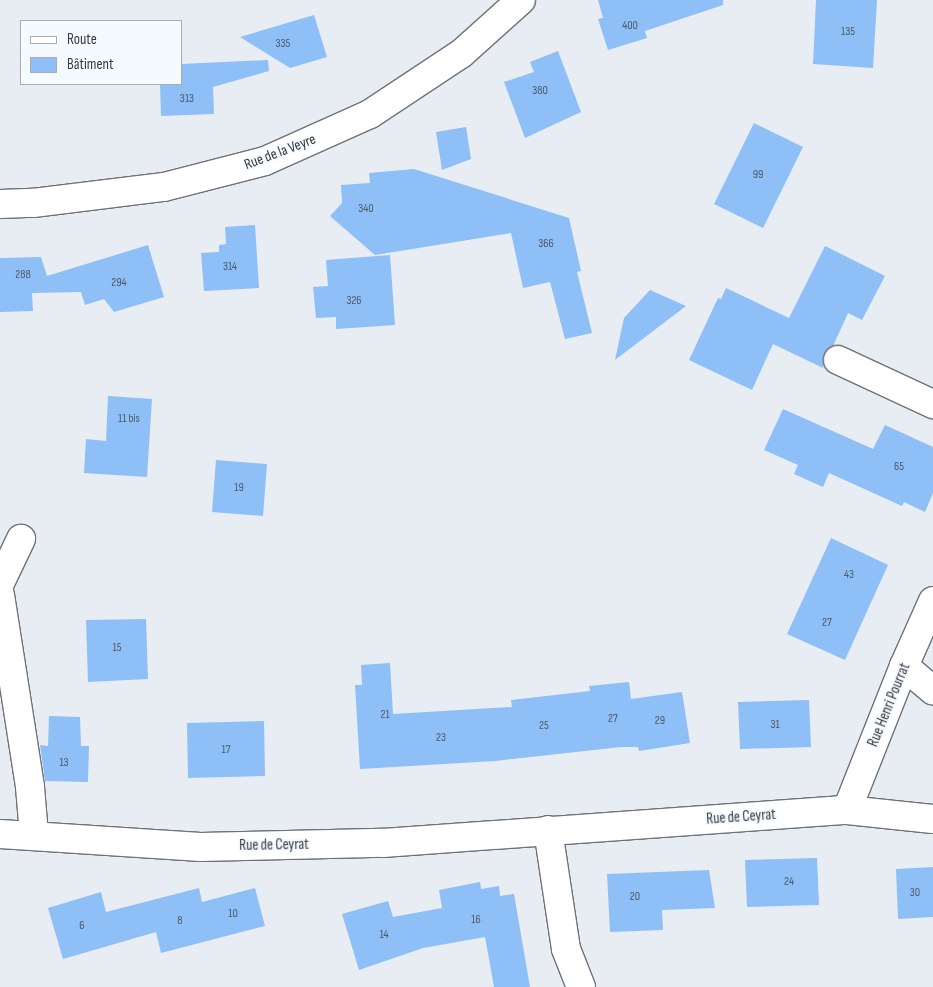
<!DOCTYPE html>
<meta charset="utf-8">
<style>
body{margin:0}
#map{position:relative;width:933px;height:987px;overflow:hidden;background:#e7edf3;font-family:"Sofia Sans Condensed",sans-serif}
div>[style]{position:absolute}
.building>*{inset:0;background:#8ebff6}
.roads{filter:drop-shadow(1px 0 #6e7278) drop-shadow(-1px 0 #6e7278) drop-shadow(0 1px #6e7278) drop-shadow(0 -1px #6e7278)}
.minor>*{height:28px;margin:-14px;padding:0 14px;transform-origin:14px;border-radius:14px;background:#fff}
span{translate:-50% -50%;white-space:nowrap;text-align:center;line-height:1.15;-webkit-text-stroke:4px #f5faff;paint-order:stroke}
.number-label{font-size:12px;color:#4d5a6a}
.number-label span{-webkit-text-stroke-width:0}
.street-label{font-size:15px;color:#37393b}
.legend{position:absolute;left:20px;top:20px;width:162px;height:65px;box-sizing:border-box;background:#f5faff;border:1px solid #a9adb1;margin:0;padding:6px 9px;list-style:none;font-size:15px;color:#37393b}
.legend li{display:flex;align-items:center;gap:10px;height:25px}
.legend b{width:25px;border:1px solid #a9adb1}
</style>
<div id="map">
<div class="building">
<div style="clip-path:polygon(598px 0,723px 0,723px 5px,645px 31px,647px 38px,608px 50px,598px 19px,603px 18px)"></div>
<div style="clip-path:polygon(816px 0,877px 0,873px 68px,813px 64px)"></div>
<div style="clip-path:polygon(314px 15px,327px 57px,290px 68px,240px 37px)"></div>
<div style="clip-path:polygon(558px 51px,581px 112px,525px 138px,504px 82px,534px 72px,530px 62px)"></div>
<div style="clip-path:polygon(268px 60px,269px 71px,213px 87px,214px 114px,161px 116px,160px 84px,181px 84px,181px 64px)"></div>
<div style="clip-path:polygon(754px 123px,803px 147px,763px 228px,714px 204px)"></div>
<div style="clip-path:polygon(466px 127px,471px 159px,442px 170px,436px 132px)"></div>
<div style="clip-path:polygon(414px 169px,569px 218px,581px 271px,577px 272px,592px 333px,565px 339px,550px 282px,523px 288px,511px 233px,375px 255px,330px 216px,342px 203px,341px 185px,370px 183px,369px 173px)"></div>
<div style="clip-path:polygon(255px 225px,259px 288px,204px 291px,201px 253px,219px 252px,219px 245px,226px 244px,225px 227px)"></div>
<div style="clip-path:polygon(148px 245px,164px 297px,114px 312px,104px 299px,85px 305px,81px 292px,32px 293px,33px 311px,0 312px,0 258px,41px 257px,47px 276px)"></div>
<div style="clip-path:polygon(825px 246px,885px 276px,862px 320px,848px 313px,833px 346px,824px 354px,823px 368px,773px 344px,752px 390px,689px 360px,718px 298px,721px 299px,726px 288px,789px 318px)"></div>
<div style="clip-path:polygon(390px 255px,395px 325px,336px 329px,336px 317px,316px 318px,313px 287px,328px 286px,326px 260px)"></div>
<div style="clip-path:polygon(650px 290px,686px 306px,615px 360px,624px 318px)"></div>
<div style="clip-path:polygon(108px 396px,152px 399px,147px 477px,84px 473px,86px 439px,106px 441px)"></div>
<div style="clip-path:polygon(783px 409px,873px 449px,885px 425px,933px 447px,933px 493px,925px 512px,904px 502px,902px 506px,829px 473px,823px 487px,794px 474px,798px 465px,764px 450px)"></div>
<div style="clip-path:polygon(216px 460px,267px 464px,263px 516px,212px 512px)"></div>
<div style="clip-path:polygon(831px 538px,888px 565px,845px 660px,787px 634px)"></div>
<div style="clip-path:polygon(146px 619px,148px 679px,88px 682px,86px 620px)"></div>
<div style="clip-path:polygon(390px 663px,393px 714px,512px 707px,511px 700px,590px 691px,589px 686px,629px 682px,631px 699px,682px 692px,690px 743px,639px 751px,638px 747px,621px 747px,495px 761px,360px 769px,355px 685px,362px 685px,361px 665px)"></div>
<div style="clip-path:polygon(809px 700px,811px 747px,740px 749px,738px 702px)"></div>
<div style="clip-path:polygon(49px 716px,80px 717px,81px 746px,89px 746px,88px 782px,45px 781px,40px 745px,48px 746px)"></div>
<div style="clip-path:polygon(264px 721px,265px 776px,188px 778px,187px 723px)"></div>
<div style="clip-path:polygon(817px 858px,819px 905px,747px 907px,745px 860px)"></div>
<div style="clip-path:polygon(933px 867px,933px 917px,898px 919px,896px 869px)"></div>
<div style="clip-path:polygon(709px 870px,715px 908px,662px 910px,663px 930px,610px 932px,607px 874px)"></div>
<div style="clip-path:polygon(480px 882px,481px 889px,499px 886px,500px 896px,514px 894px,530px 987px,494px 987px,485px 937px,423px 948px,359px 970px,342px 914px,388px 901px,393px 917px,442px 908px,439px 890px)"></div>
<div style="clip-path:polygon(199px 888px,202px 902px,255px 888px,265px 926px,161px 953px,156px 932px,63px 959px,48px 908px,101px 892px,106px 912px)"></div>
</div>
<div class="roads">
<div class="minor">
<div style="left:0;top:204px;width:33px;rotate:-2deg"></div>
<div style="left:33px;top:203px;width:132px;rotate:-7deg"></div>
<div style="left:164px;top:187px;width:104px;rotate:-14.4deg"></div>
<div style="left:265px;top:161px;width:115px;rotate:-24.1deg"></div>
<div style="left:370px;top:114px;width:110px;rotate:-33.5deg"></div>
<div style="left:462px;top:53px;width:79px;rotate:-41.9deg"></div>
<div style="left:838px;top:360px;width:105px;rotate:24.9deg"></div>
<div style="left:0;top:583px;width:49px;rotate:-64.5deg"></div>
<div style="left:0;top:595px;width:194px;rotate:81.1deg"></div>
<div style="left:30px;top:787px;width:48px;rotate:85.2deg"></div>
<div style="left:904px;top:666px;width:38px;rotate:40deg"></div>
<div style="left:847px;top:810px;width:155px;rotate:-68.4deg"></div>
<div style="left:904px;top:666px;width:71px;rotate:-66deg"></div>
<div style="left:548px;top:830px;width:120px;rotate:81.4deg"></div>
<div style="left:566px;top:949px;width:41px;rotate:68.5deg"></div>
<div style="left:0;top:834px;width:201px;rotate:3.7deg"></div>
<div style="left:201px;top:847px;width:182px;rotate:-1.3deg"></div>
<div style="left:383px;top:843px;width:465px;rotate:-4.1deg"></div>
<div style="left:847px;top:810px;width:86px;rotate:6deg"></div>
</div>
</div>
<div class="number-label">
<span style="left:630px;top:26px">400</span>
<span style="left:848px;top:32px">135</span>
<span style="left:283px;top:44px">335</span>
<span style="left:540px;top:91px">380</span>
<span style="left:187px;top:99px">313</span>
<span style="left:758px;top:175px">99</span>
<span style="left:366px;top:209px">340</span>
<span style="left:546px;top:244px">366</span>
<span style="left:230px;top:267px">314</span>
<span style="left:23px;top:275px">288</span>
<span style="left:119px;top:283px">294</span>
<span style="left:354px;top:301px">326</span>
<span style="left:129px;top:419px">11 bis</span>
<span style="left:899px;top:467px">65</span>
<span style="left:239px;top:488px">19</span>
<span style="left:849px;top:575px">43</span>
<span style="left:827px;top:623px">27</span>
<span style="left:117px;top:648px">15</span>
<span style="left:385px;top:715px">21</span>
<span style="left:613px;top:719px">27</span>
<span style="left:660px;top:721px">29</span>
<span style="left:775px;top:725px">31</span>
<span style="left:544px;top:726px">25</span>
<span style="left:441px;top:738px">23</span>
<span style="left:226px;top:750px">17</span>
<span style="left:64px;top:763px">13</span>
<span style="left:789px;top:882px">24</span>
<span style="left:915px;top:893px">30</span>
<span style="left:635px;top:897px">20</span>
<span style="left:233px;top:914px">10</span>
<span style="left:476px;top:920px">16</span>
<span style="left:180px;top:921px">8</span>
<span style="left:82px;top:926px">6</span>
<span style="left:384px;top:935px">14</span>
</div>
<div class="street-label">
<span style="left:280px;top:152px;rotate:-21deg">Rue de la Veyre</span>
<span style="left:889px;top:705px;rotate:-68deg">Rue Henri Pourrat</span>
<span style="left:741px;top:817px;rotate:-4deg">Rue de Ceyrat</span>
<span style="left:274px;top:845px;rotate:-1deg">Rue de Ceyrat</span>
</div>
<ul class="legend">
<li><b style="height:6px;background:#fff"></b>Route</li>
<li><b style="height:14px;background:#8ebff6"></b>Bâtiment</li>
</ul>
</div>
